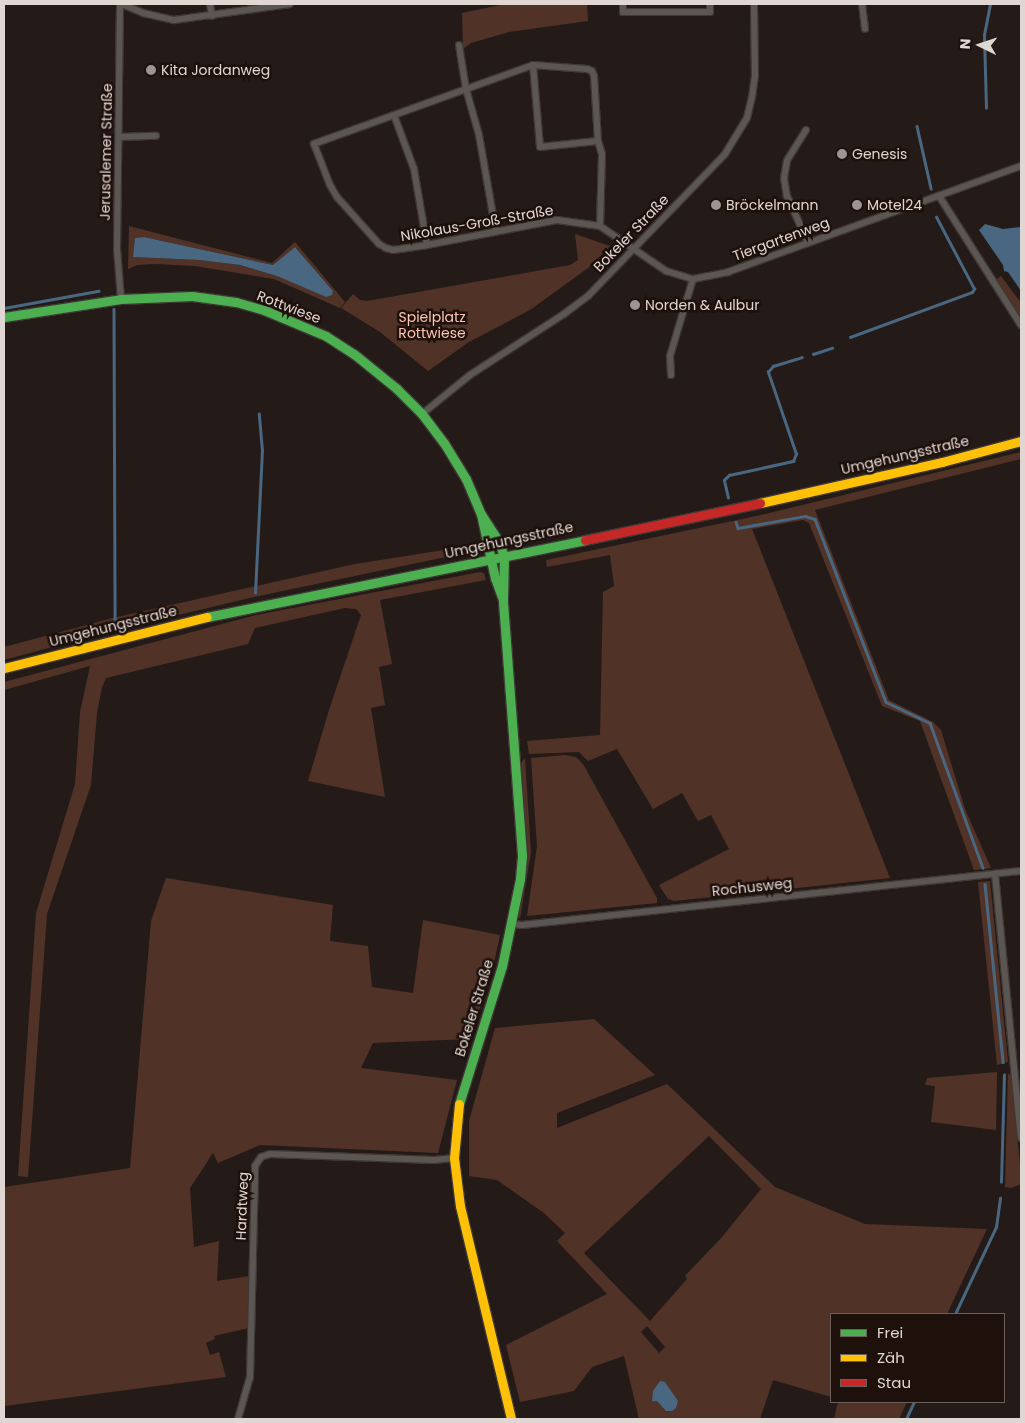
<!DOCTYPE html>
<meta charset="utf-8">
<style>
body{margin:0}
#map{position:relative;width:1025px;height:1423px;overflow:hidden;background:#241b18;font-family:Poppins,sans-serif}
div>[style]{position:absolute}
.green>*{inset:0;background:#513226}
.water>*{inset:0;background:#4a6781}
.stream>*{height:2.5px;margin:-1.25px;padding:0 1.25px;transform-origin:1.25px;border-radius:1.25px;background:#4a6781}
.roads{filter:drop-shadow(1px 0 #3e3836) drop-shadow(-1px 0 #3e3836) drop-shadow(0 1px #3e3836) drop-shadow(0 -1px #3e3836)}
.street>*{height:6px;margin:-3px;padding:0 3px;transform-origin:3px;border-radius:3px;background:#5c5653}
.fast>*{height:9px;margin:-4.5px;padding:0 4.5px;transform-origin:4.5px;border-radius:4.5px;background:#4caf50}
.slow>*{height:9px;margin:-4.5px;padding:0 4.5px;transform-origin:4.5px;border-radius:4.5px;background:#ffc107}
.jam>*{height:9px;margin:-4.5px;padding:0 4.5px;transform-origin:4.5px;border-radius:4.5px;background:#c62828}
.dots>*{width:14px;height:14px;translate:-50% -50%;box-sizing:border-box;border:2px solid #1e100b;border-radius:50%}
span{translate:-50% -50%;white-space:nowrap;text-align:center;line-height:1.15;-webkit-text-stroke:5px #1e100b;paint-order:stroke}
.poi-label{font-size:14px;color:#e0d6d2}
.left{translate:0 -50%;text-align:left}
.street-label{font-size:14px;color:#e0d6d2}
.park-label{font-size:14px;color:#ffc7b1}
.frame{position:absolute;inset:0;border:5px solid #e0d6d2;pointer-events:none}
.legend{position:absolute;left:830px;top:1313px;width:175px;height:90px;box-sizing:border-box;background:#1e100b;border:1px solid #6c5f5b;margin:0;padding:6px 9px;list-style:none;font-size:15px;color:#e0d6d2}
.legend li{display:flex;align-items:center;gap:10px;height:25px}
.legend b{width:25px;border:1px solid #6c5f5b}
.north{position:absolute;left:955px;top:20px;width:50px;height:50px;-webkit-text-stroke:4px #1e100b;paint-order:stroke;rotate:274deg;font-size:14px;font-weight:700;line-height:20px;text-align:center;color:#e0d6d2}
.north::after{content:'';display:block;margin:auto;width:18px;height:22px;background:#e0d6d2;clip-path:polygon(50% 0,100% 100%,50% 72%,0 100%)}
</style>
<div id="map">
<div class="green">
<div style="clip-path:polygon(505px 4px,587px 4px,588px 21px,509px 32px,471px 43px,463px 49px,462px 13px)"></div>
<div style="clip-path:polygon(evenodd,129px 226px,272px 263px,295px 242px,345px 302px,340px 308px,274px 279px,195px 266px,155px 264px,137px 265px,128px 269px,129px 226px,144px 237px,273px 265px,295px 247px,333px 291px,326px 297px,277px 276px,240px 265px,199px 260px,134px 257px,135px 238px,144px 237px)"></div>
<div style="clip-path:polygon(575px 234px,610px 246px,588px 268px,530px 310px,469px 342px,428px 371px,380px 332px,341px 308px,353px 294px,360px 300px,367px 301px,570px 265px,578px 260px)"></div>
<div style="clip-path:polygon(1001px 276px,1021px 303px,1021px 318px,996px 280px)"></div>
<div style="clip-path:polygon(1021px 452px,1021px 459px,815px 510px,889px 700px,933px 722px,941px 730px,965px 809px,991px 868px,974px 870px,920px 721px,882px 706px,809px 523px,803px 520px,752px 529px,890px 878px,674px 901px,668px 899px,659px 885px,729px 849px,711px 815px,698px 821px,682px 793px,653px 809px,617px 749px,588px 761px,579px 752px,529px 754px,527px 741px,600px 735px,603px 592px,614px 586px,610px 555px,547px 567px,546px 560px,761px 515px)"></div>
<div style="clip-path:polygon(463px 547px,460px 554px,254px 597px,115px 630px,4px 660px,4px 647px,113px 618px,355px 564px)"></div>
<div style="clip-path:polygon(480px 572px,484px 573px,486px 580px,380px 600px,392px 664px,379px 667px,385px 705px,371px 708px,385px 797px,308px 781px,329px 710px,361px 615px,356px 609px,345px 608px,255px 628px,248px 644px,106px 678px,102px 687px,97px 713px,91px 785px,47px 914px,28px 1177px,18px 1176px,36px 913px,75px 784px,80px 712px,90px 666px,4px 690px,4px 682px,256px 615px)"></div>
<div style="clip-path:polygon(565px 755px,576px 757px,583px 764px,657px 898px,657px 903px,527px 916px,537px 846px,531px 758px)"></div>
<div style="clip-path:polygon(525px 758px,531px 852px,520px 919px,518px 915px,527px 854px,521px 763px)"></div>
<div style="clip-path:polygon(166px 878px,333px 905px,330px 941px,368px 946px,372px 987px,413px 993px,423px 920px,500px 935px,494px 963px,470px 1039px,373px 1043px,361px 1068px,457px 1080px,438px 1153px,260px 1145px,218px 1163px,213px 1153px,190px 1188px,194px 1247px,219px 1241px,217px 1281px,250px 1276px,249px 1328px,214px 1336px,215px 1339px,206px 1343px,210px 1355px,219px 1352px,226px 1377px,4px 1406px,4px 1187px,130px 1168px,151px 921px)"></div>
<div style="clip-path:polygon(990px 881px,1008px 1062px,997px 1065px,978px 882px)"></div>
<div style="clip-path:polygon(evenodd,594px 1019px,655px 1075px,557px 1113px,557px 1128px,667px 1084px,775px 1187px,865px 1224px,987px 1229px,947px 1314px,831px 1314px,831px 1397px,773px 1380px,760px 1419px,639px 1419px,624px 1356px,592px 1367px,574px 1391px,520px 1402px,506px 1345px,607px 1294px,557px 1241px,565px 1233px,544px 1213px,497px 1180px,469px 1176px,469px 1121px,495px 1028px,594px 1019px,709px 1136px,761px 1189px,722px 1237px,685px 1276px,687px 1279px,650px 1321px,584px 1253px,709px 1136px,594px 1019px,647px 1326px,665px 1347px,659px 1353px,641px 1332px,647px 1326px)"></div>
<div style="clip-path:polygon(997px 1072px,996px 1130px,931px 1122px,935px 1086px,925px 1085px,927px 1078px)"></div>
<div style="clip-path:polygon(1008px 1074px,1011px 1075px,1021px 1174px,1021px 1184px,1011px 1188px,1005px 1187px)"></div>
<div style="clip-path:polygon(838px 1402px,907px 1402px,899px 1419px,834px 1419px)"></div>
</div>
<div class="water">
<div style="clip-path:polygon(985px 224px,1003px 229px,1021px 227px,1021px 291px,1008px 272px,1004px 271px,1003px 265px,979px 230px)"></div>
<div style="clip-path:polygon(144px 237px,273px 265px,295px 247px,333px 291px,332px 295px,326px 297px,277px 276px,240px 265px,199px 260px,133px 257px,135px 238px)"></div>
<div style="clip-path:polygon(660px 1381px,665px 1382px,678px 1401px,676px 1408px,672px 1411px,666px 1411px,657px 1401px,652px 1401px,653px 1391px)"></div>
</div>
<div class="stream">
<div style="left:986px;top:108px;width:73px;rotate:-91.6deg"></div>
<div style="left:984px;top:35px;width:32px;rotate:-79deg"></div>
<div style="left:917px;top:126px;width:64px;rotate:77.3deg"></div>
<div style="left:4px;top:308px;width:96px;rotate:-10.3deg"></div>
<div style="left:114px;top:309px;width:314px;rotate:89.8deg"></div>
<div style="left:850px;top:337px;width:130px;rotate:-20.2deg"></div>
<div style="left:972px;top:292px;width:4px;rotate:-56deg"></div>
<div style="left:974px;top:289px;width:81px;rotate:-117.8deg"></div>
<div style="left:813px;top:354px;width:20px;rotate:-18deg"></div>
<div style="left:728px;top:498px;width:18px;rotate:-103deg"></div>
<div style="left:724px;top:480px;width:7px;rotate:-45deg"></div>
<div style="left:729px;top:475px;width:66px;rotate:-12.3deg"></div>
<div style="left:793px;top:461px;width:8px;rotate:-67deg"></div>
<div style="left:796px;top:454px;width:87px;rotate:-108.9deg"></div>
<div style="left:768px;top:372px;width:8px;rotate:-50deg"></div>
<div style="left:773px;top:366px;width:30px;rotate:-17deg"></div>
<div style="left:736px;top:522px;width:6px;rotate:72deg"></div>
<div style="left:738px;top:528px;width:68px;rotate:-10.2deg"></div>
<div style="left:805px;top:516px;width:10px;rotate:17deg"></div>
<div style="left:815px;top:519px;width:196px;rotate:68.8deg"></div>
<div style="left:886px;top:702px;width:49px;rotate:25.5deg"></div>
<div style="left:930px;top:723px;width:154px;rotate:69.9deg"></div>
<div style="left:255px;top:593px;width:142px;rotate:-87.2deg"></div>
<div style="left:262px;top:451px;width:37px;rotate:-95deg"></div>
<div style="left:985px;top:884px;width:179px;rotate:84.2deg"></div>
<div style="left:1001px;top:1182px;width:107px;rotate:-88.4deg"></div>
<div style="left:955px;top:1314px;width:96px;rotate:-64.8deg"></div>
<div style="left:996px;top:1227px;width:29px;rotate:-82deg"></div>
<div style="left:906px;top:1419px;width:19px;rotate:-65deg"></div>
</div>
<div class="roads">
<div class="street">
<div style="left:120px;top:4px;width:245px;rotate:90.7deg"></div>
<div style="left:117px;top:249px;width:50px;rotate:85.4deg"></div>
<div style="left:122px;top:4px;width:23px;rotate:23deg"></div>
<div style="left:143px;top:13px;width:32px;rotate:13deg"></div>
<div style="left:174px;top:20px;width:117px;rotate:-7.9deg"></div>
<div style="left:210px;top:4px;width:12px;rotate:81deg"></div>
<div style="left:623px;top:4px;width:8px;rotate:90deg"></div>
<div style="left:623px;top:12px;width:87px"></div>
<div style="left:710px;top:12px;width:8px;rotate:-90deg"></div>
<div style="left:862px;top:4px;width:25px;rotate:83deg"></div>
<div style="left:459px;top:45px;width:45px;rotate:81deg"></div>
<div style="left:466px;top:89px;width:48px;rotate:74.2deg"></div>
<div style="left:479px;top:135px;width:98px;rotate:80.1deg"></div>
<div style="left:533px;top:65px;width:82px;rotate:85.1deg"></div>
<div style="left:540px;top:147px;width:58px;rotate:-5.9deg"></div>
<div style="left:394px;top:115px;width:58px;rotate:69.7deg"></div>
<div style="left:414px;top:169px;width:77px;rotate:80.3deg"></div>
<div style="left:806px;top:130px;width:36px;rotate:122deg"></div>
<div style="left:787px;top:161px;width:17px;rotate:100deg"></div>
<div style="left:784px;top:178px;width:18px;rotate:81deg"></div>
<div style="left:787px;top:196px;width:51px;rotate:65.5deg"></div>
<div style="left:119px;top:137px;width:37px;rotate:-2deg"></div>
<div style="left:939px;top:196px;width:153px;rotate:57.6deg"></div>
<div style="left:600px;top:226px;width:72px;rotate:-88.4deg"></div>
<div style="left:602px;top:154px;width:14px;rotate:-107deg"></div>
<div style="left:598px;top:141px;width:65px;rotate:-93.5deg"></div>
<div style="left:594px;top:76px;width:5px;rotate:-112deg"></div>
<div style="left:592px;top:71px;width:5px;rotate:-158deg"></div>
<div style="left:587px;top:69px;width:54px;rotate:-175.8deg"></div>
<div style="left:533px;top:65px;width:233px;rotate:160.2deg"></div>
<div style="left:314px;top:144px;width:44px;rotate:68.7deg"></div>
<div style="left:330px;top:185px;width:14px;rotate:60deg"></div>
<div style="left:337px;top:197px;width:63px;rotate:48.2deg"></div>
<div style="left:379px;top:244px;width:8px;rotate:30deg"></div>
<div style="left:386px;top:248px;width:7px;rotate:16deg"></div>
<div style="left:393px;top:250px;width:34px;rotate:-8deg"></div>
<div style="left:427px;top:245px;width:132px;rotate:-10.9deg"></div>
<div style="left:557px;top:220px;width:43px;rotate:7.9deg"></div>
<div style="left:600px;top:226px;width:80px;rotate:34.3deg"></div>
<div style="left:666px;top:271px;width:28px;rotate:17deg"></div>
<div style="left:693px;top:279px;width:36px;rotate:-11deg"></div>
<div style="left:728px;top:272px;width:312px;rotate:-19.9deg"></div>
<div style="left:671px;top:375px;width:19px;rotate:-93deg"></div>
<div style="left:670px;top:356px;width:80px;rotate:-73.4deg"></div>
<div style="left:422px;top:414px;width:62px;rotate:-39.1deg"></div>
<div style="left:470px;top:375px;width:112px;rotate:-33deg"></div>
<div style="left:564px;top:314px;width:31px;rotate:-37deg"></div>
<div style="left:589px;top:295px;width:196px;rotate:-46deg"></div>
<div style="left:725px;top:154px;width:42px;rotate:-58.6deg"></div>
<div style="left:747px;top:118px;width:22px;rotate:-77deg"></div>
<div style="left:752px;top:97px;width:21px;rotate:-82deg"></div>
<div style="left:755px;top:76px;width:72px;rotate:-90.8deg"></div>
<div style="left:995px;top:874px;width:265px;rotate:84.4deg"></div>
<div style="left:512px;top:924px;width:10px;rotate:6deg"></div>
<div style="left:522px;top:925px;width:502px;rotate:-6.18deg"></div>
<div style="left:238px;top:1419px;width:44px;rotate:-74.1deg"></div>
<div style="left:250px;top:1377px;width:211px;rotate:-88.6deg"></div>
<div style="left:255px;top:1166px;width:11px;rotate:-56deg"></div>
<div style="left:261px;top:1157px;width:9px;rotate:-18deg"></div>
<div style="left:270px;top:1154px;width:164px;rotate:2.1deg"></div>
<div style="left:434px;top:1160px;width:20px;rotate:-6deg"></div>
</div>
<div class="fast">
<div style="left:4px;top:317px;width:118px;rotate:-8.7deg"></div>
<div style="left:121px;top:299px;width:71px;rotate:-2.4deg"></div>
<div style="left:192px;top:296px;width:44px;rotate:7.8deg"></div>
<div style="left:236px;top:302px;width:29px;rotate:16deg"></div>
<div style="left:264px;top:310px;width:67px;rotate:22.8deg"></div>
<div style="left:326px;top:336px;width:33px;rotate:33deg"></div>
<div style="left:354px;top:354px;width:54px;rotate:39deg"></div>
<div style="left:396px;top:388px;width:37px;rotate:45deg"></div>
<div style="left:422px;top:414px;width:36px;rotate:53deg"></div>
<div style="left:444px;top:443px;width:42px;rotate:58.6deg"></div>
<div style="left:466px;top:479px;width:38px;rotate:67deg"></div>
<div style="left:481px;top:514px;width:66px;rotate:77.7deg"></div>
<div style="left:495px;top:578px;width:20px;rotate:70deg"></div>
<div style="left:207px;top:617px;width:386px;rotate:-11.5deg"></div>
<div style="left:459px;top:1104px;width:145px;rotate:-72.7deg"></div>
<div style="left:502px;top:966px;width:89px;rotate:-78.3deg"></div>
<div style="left:520px;top:879px;width:24px;rotate:-85deg"></div>
<div style="left:522px;top:855px;width:256px;rotate:-94.3deg"></div>
<div style="left:503px;top:600px;width:43px;rotate:-88.7deg"></div>
<div style="left:504px;top:557px;width:16px;rotate:-108deg"></div>
<div style="left:499px;top:542px;width:33px;rotate:-123deg"></div>
</div>
<div class="slow">
<div style="left:760px;top:503px;width:187px;rotate:-12.7deg"></div>
<div style="left:942px;top:462px;width:82px;rotate:-14.9deg"></div>
<div style="left:4px;top:668px;width:209px;rotate:-14.1deg"></div>
<div style="left:459px;top:1104px;width:54px;rotate:95.3deg"></div>
<div style="left:454px;top:1158px;width:48px;rotate:82.9deg"></div>
<div style="left:460px;top:1206px;width:219px;rotate:76.5deg"></div>
</div>
<div class="jam">
<div style="left:585px;top:540px;width:179px;rotate:-11.9deg"></div>
</div>
</div>
<div class="dots">
<div style="left:151px;top:70px;background:#9e9591"></div>
<div style="left:842px;top:154px;background:#9e9591"></div>
<div style="left:716px;top:205px;background:#9e9591"></div>
<div style="left:857px;top:205px;background:#9e9591"></div>
<div style="left:635px;top:305px;background:#9e9591"></div>
</div>
<div class="poi-label">
<span class="left" style="left:161px;top:70px">Kita Jordanweg</span>
<span class="left" style="left:852px;top:154px">Genesis</span>
<span class="left" style="left:726px;top:205px">Bröckelmann</span>
<span class="left" style="left:867px;top:205px">Motel24</span>
<span class="left" style="left:645px;top:305px">Norden &amp; Aulbur</span>
</div>
<div class="street-label">
<span style="left:106px;top:152px;rotate:-89deg">Jerusalemer Straße</span>
<span style="left:477px;top:223px;rotate:-10deg">Nikolaus-Groß-Straße</span>
<span style="left:631px;top:233px;rotate:-46deg">Bokeler Straße</span>
<span style="left:781px;top:239px;rotate:-20deg">Tiergartenweg</span>
<span style="left:289px;top:307px;rotate:21deg">Rottwiese</span>
<span style="left:905px;top:455px;rotate:-13deg">Umgehungsstraße</span>
<span style="left:509px;top:540px;rotate:-12deg">Umgehungsstraße</span>
<span style="left:113px;top:626px;rotate:-14deg">Umgehungsstraße</span>
<span style="left:752px;top:887px;rotate:-6deg">Rochusweg</span>
<span style="left:474px;top:1008px;rotate:-73deg">Bokeler Straße</span>
<span style="left:242px;top:1206px;rotate:-88deg">Hardtweg</span>
</div>
<div class="park-label">
<span style="left:432px;top:325px">Spielplatz<br>Rottwiese</span>
</div>
<div class="frame"></div>
<ul class="legend">
<li><b style="height:6px;background:#4caf50"></b>Frei</li>
<li><b style="height:6px;background:#ffc107"></b>Zäh</li>
<li><b style="height:6px;background:#c62828"></b>Stau</li>
</ul>
<div class="north">N</div>
</div>
